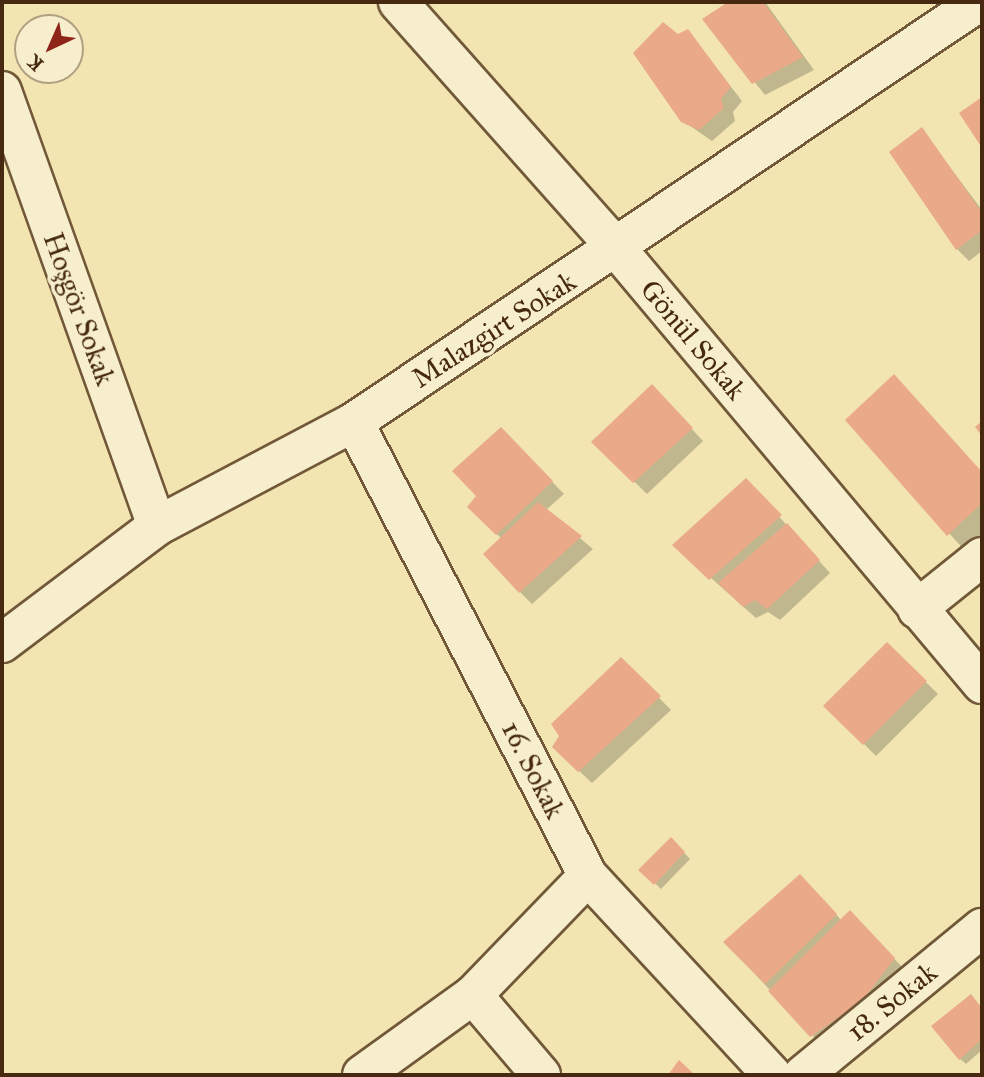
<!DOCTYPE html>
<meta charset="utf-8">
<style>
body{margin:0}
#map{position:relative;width:984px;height:1077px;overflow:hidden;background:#f2e5b2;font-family:"IM FELL Great Primer",serif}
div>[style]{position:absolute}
.shadow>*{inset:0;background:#0003}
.building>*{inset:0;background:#eaa988}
.roads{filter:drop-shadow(2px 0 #715838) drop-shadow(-2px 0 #715838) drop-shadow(0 2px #715838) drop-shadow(0 -2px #715838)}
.minor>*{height:38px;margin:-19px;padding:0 19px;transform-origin:19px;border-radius:19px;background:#f7eecd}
span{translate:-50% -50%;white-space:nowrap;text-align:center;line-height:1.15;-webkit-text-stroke:7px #f7eecd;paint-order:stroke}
.street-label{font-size:28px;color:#462910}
.frame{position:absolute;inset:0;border:4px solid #462910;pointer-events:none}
.north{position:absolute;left:14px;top:14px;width:70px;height:70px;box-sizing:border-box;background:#f7eecd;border:2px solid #b09f81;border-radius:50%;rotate:224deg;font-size:19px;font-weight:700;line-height:28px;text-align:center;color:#462910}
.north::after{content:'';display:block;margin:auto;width:24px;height:32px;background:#8f2418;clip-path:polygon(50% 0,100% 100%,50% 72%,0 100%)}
</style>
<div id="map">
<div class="shadow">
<div style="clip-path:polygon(731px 2px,765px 2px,814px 70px,765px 95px,704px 19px)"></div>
<div style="clip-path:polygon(688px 31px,742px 101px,733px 112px,735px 121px,712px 141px,683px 121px,678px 37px)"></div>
<div style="clip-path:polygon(922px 130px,982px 210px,982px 251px,969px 261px,957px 249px)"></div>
<div style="clip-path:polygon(894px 376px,982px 473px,982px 537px,966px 552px,847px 420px)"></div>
<div style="clip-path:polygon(664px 399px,703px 441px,647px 494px,594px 442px)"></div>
<div style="clip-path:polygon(501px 429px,564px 494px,546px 510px,593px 549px,532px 604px,520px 592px,502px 539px,469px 507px,478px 495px)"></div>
<div style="clip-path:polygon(746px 480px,830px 573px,780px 620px,768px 612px,756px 618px,674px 545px)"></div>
<div style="clip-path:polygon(887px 644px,938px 694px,876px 756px,826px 706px)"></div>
<div style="clip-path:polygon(621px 659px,671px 710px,592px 783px,554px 747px)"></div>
<div style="clip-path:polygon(671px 839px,690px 859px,661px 889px,641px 870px)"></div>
<div style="clip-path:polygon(812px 888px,842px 921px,862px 925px,906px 971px,824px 1048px,725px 942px)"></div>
<div style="clip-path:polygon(977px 1003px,982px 1009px,982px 1050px,966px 1064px,960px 1059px)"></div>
</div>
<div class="building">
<div style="clip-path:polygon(728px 2px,763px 2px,803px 57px,752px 84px,702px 19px)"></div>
<div style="clip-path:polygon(663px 22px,678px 34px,688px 29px,731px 87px,721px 99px,724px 108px,699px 130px,681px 122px,633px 53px)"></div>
<div style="clip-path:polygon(982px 97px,982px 148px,959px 113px)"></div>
<div style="clip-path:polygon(922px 127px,982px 213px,982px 230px,956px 250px,889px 152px)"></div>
<div style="clip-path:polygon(894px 374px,982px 472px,982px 503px,947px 536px,845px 420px)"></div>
<div style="clip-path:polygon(652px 384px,693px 428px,633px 483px,591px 442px)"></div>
<div style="clip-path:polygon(982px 421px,982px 436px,975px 427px)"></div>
<div style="clip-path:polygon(501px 427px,553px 481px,496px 535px,467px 507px,476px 496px,452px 471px)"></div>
<div style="clip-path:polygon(746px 478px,782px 515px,709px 580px,672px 545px)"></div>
<div style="clip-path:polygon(538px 502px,582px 536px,519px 593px,483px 554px)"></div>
<div style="clip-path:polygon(787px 523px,820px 560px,767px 609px,755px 600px,743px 607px,718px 583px)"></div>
<div style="clip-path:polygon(887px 642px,927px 681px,863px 745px,823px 706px)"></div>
<div style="clip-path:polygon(621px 657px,661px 696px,578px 772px,552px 747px,559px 736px,551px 724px)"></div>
<div style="clip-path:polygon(671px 837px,685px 852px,654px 885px,638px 870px)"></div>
<div style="clip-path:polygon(800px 874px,837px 914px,765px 984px,723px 942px)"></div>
<div style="clip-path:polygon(850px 910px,895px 958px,861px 1002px,810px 1037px,768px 991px)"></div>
<div style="clip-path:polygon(971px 994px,982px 1008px,982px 1039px,959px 1060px,931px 1026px)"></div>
<div style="clip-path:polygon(679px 1060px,695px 1075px,668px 1075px)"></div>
</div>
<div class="roads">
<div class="minor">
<div style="left:398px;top:2px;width:330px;rotate:48.4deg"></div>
<div style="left:617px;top:249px;width:568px;rotate:50deg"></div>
<div style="left:2px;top:91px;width:462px;rotate:70.4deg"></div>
<div style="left:354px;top:422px;width:511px;rotate:62.73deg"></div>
<div style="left:588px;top:876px;width:271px;rotate:47.2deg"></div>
<div style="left:917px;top:609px;width:83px;rotate:-38.7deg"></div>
<div style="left:2px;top:643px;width:194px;rotate:-37deg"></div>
<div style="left:157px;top:526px;width:223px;rotate:-27.8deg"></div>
<div style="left:354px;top:422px;width:753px;rotate:-33.9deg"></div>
<div style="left:473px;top:995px;width:105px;rotate:49.6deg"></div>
<div style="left:362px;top:1075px;width:137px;rotate:-35.8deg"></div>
<div style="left:473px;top:995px;width:165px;rotate:-46deg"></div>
<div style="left:803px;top:1075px;width:232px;rotate:-39.4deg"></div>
</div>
</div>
<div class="street-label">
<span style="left:79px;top:309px;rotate:70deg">Hoşgör Sokak</span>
<span style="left:494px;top:330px;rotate:-33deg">Malazgirt Sokak</span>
<span style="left:693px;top:340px;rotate:50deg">Gönül Sokak</span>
<span style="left:533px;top:770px;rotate:63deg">16. Sokak</span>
<span style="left:892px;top:1002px;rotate:-39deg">18. Sokak</span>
</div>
<div class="frame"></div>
<div class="north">K</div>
</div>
